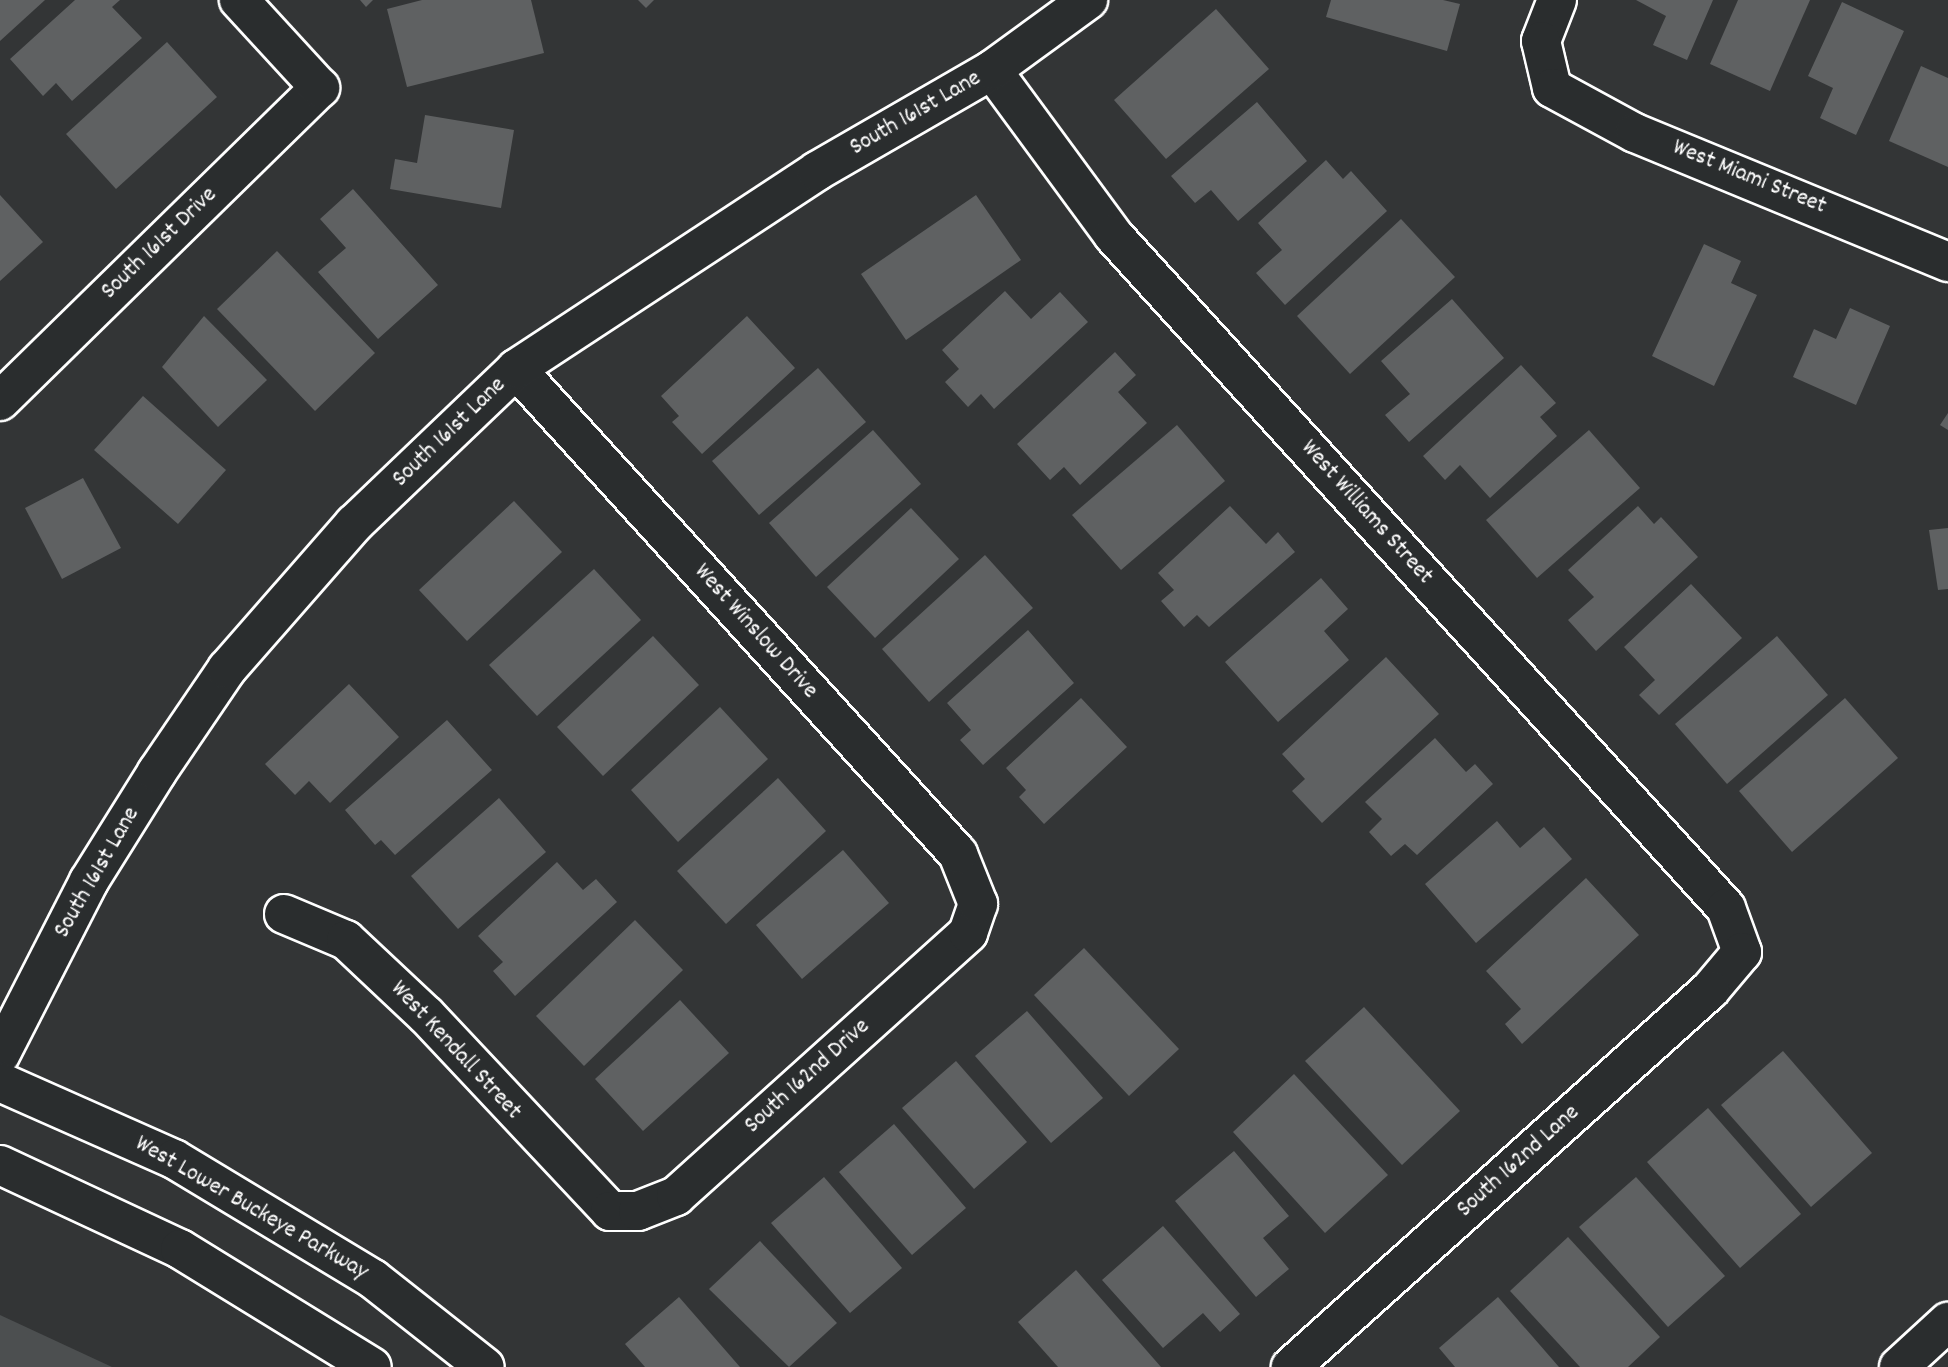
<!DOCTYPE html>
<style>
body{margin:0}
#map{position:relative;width:1948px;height:1367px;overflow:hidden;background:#333536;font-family:Dekko,sans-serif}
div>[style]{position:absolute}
.green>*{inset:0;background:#4c4f50}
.building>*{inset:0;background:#5f6162}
.roads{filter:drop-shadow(2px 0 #fff) drop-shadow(-2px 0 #fff) drop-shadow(0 2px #fff) drop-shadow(0 -2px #fff)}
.minor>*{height:38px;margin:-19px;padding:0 19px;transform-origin:19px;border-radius:19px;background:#2a2d2e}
.tertiary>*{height:38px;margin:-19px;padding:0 19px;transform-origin:19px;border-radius:19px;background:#2a2d2e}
.secondary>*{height:38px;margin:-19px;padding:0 19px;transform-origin:19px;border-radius:19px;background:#2a2d2e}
span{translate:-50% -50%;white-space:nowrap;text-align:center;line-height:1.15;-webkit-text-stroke:5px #2a2d2e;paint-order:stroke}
.street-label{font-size:24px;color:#fff}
</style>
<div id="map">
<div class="green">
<div style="clip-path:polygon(0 1315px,112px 1367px,0 1367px)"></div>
</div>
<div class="building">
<div style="clip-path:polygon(0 0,45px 0,0 41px)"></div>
<div style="clip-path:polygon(75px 0,120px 0,112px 7px,142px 38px,72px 101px,56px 83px,43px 96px,10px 59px)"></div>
<div style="clip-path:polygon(360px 0,373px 0,366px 7px)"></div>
<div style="clip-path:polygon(422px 0,531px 0,544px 53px,407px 87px,387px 9px)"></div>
<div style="clip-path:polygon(638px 0,654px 0,646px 8px)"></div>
<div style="clip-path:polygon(1331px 0,1443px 0,1460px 4px,1447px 51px,1326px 17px)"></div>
<div style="clip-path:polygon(1636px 0,1713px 0,1687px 60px,1653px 45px,1666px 16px)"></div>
<div style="clip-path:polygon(1738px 0,1810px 0,1770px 91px,1710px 64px)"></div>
<div style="clip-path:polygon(1842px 2px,1904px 31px,1856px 135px,1820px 118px,1833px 88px,1808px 76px)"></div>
<div style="clip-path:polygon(1216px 9px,1269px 69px,1166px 159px,1114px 100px)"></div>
<div style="clip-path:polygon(167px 42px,217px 97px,116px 189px,66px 134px)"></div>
<div style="clip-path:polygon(1921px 66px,1948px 78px,1948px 167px,1889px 141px)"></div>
<div style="clip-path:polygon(1257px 102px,1307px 161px,1238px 221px,1211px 190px,1195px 203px,1171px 176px)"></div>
<div style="clip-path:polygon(425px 115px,514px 130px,501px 208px,390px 189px,395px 159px,417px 163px)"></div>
<div style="clip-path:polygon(1326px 160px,1343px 179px,1351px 171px,1387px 211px,1285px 305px,1256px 273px,1282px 250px,1258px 223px)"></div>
<div style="clip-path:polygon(353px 189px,438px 285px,378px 339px,318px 272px,346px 248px,320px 219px)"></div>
<div style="clip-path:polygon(0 195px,43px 242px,0 281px)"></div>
<div style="clip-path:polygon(976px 195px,1021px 260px,906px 340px,861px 274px)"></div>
<div style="clip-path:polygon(1401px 219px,1455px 277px,1350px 374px,1297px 316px)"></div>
<div style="clip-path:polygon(1704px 244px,1741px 261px,1731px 283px,1757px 295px,1714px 386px,1652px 356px)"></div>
<div style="clip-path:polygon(277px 251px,375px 353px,315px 411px,217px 309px)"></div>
<div style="clip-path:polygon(1005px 291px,1031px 319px,1060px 292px,1088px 322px,994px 409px,981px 394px,968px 407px,945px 382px,959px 369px,942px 350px)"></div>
<div style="clip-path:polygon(1452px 299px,1504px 358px,1409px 442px,1385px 415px,1410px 394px,1381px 361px)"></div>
<div style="clip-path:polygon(1850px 308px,1890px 326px,1856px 405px,1793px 377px,1814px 329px,1836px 339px)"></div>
<div style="clip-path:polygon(204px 316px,267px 380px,218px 427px,162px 367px)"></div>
<div style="clip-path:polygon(747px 316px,795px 368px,702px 454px,672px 422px,679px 416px,661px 396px)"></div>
<div style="clip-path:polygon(1115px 352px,1136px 375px,1118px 392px,1147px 423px,1080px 485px,1064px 467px,1050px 480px,1017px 444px)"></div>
<div style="clip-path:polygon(1521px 365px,1556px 403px,1540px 417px,1557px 436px,1490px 498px,1460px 465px,1445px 480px,1423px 456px)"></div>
<div style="clip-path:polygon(818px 368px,866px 422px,759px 515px,712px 461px)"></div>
<div style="clip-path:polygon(143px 396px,226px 470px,178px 524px,94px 450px)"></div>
<div style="clip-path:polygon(1948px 413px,1948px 430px,1940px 425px)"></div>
<div style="clip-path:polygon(1177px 425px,1225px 481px,1121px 570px,1072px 515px)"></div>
<div style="clip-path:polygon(873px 430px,921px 484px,816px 577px,769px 523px)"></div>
<div style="clip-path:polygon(1589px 430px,1640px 488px,1537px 578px,1486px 520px)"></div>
<div style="clip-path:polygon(83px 478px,121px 548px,62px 579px,25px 508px)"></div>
<div style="clip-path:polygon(514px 501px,562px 552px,467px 641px,419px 590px)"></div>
<div style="clip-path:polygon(1230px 506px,1266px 544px,1278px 532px,1295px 552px,1209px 627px,1197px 615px,1184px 627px,1161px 601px,1174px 590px,1158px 573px)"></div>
<div style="clip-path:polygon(1638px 506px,1654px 524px,1661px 517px,1698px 557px,1596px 651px,1568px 620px,1594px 597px,1568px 570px)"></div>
<div style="clip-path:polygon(911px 508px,959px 559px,875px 638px,827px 587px)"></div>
<div style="clip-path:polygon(1948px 528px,1948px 589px,1938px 590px,1929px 530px)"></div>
<div style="clip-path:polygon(985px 555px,1033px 608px,929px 702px,882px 649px)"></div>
<div style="clip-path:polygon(594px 569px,641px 620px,537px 716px,489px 665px)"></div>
<div style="clip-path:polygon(1321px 578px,1348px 609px,1324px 631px,1349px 660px,1278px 722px,1225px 662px)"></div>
<div style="clip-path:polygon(1691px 584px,1742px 638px,1659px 715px,1639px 695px,1655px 680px,1624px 647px)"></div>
<div style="clip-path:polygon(1028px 630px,1074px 683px,983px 765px,960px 740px,971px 730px,947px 703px)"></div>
<div style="clip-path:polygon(653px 636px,699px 685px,603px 776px,557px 727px)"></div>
<div style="clip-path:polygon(1777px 636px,1828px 695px,1727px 784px,1675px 724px)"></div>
<div style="clip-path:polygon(1386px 657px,1439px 714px,1322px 823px,1292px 791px,1305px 779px,1282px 754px)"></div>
<div style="clip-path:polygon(349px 684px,399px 737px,330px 803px,309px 781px,295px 795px,265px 764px)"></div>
<div style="clip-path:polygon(1081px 698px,1127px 747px,1044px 824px,1019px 797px,1026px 790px,1006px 768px)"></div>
<div style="clip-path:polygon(1845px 698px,1898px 758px,1792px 852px,1739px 791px)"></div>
<div style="clip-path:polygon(720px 707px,768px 759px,678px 842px,631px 790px)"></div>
<div style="clip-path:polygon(447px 720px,492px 770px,395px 855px,381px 840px,375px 845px,345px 810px)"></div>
<div style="clip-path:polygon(1435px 738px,1466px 772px,1475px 764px,1493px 784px,1417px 855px,1405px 844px,1391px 856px,1369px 832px,1382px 819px,1365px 802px)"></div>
<div style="clip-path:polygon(778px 778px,826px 831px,726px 924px,677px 871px)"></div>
<div style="clip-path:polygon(499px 798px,546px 852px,458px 929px,411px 876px)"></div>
<div style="clip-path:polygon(1497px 821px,1520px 848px,1544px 827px,1572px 859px,1476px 943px,1425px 884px)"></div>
<div style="clip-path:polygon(843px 850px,889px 903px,802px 979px,756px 925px)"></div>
<div style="clip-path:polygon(557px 862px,583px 890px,596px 879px,617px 902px,515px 996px,493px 971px,503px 962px,478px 936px)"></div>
<div style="clip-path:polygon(1586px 878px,1639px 935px,1522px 1044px,1505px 1024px,1521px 1009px,1486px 971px)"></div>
<div style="clip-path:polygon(635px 920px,683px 970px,584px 1066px,536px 1016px)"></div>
<div style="clip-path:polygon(1084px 948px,1179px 1049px,1129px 1096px,1034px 995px)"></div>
<div style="clip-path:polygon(680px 1000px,729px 1053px,643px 1131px,595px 1079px)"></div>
<div style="clip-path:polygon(1364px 1007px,1460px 1111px,1402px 1165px,1305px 1061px)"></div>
<div style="clip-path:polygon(1027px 1011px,1103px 1098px,1051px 1143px,975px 1056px)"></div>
<div style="clip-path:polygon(1783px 1051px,1872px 1153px,1811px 1207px,1721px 1105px)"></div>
<div style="clip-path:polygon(956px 1061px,1027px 1142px,974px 1189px,902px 1108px)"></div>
<div style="clip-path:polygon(1294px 1074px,1388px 1175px,1325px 1233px,1233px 1132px)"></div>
<div style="clip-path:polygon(1708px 1108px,1801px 1214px,1740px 1268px,1647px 1162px)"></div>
<div style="clip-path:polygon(894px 1124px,966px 1208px,912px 1255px,839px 1172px)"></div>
<div style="clip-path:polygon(1234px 1151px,1289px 1216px,1263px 1238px,1289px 1269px,1256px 1297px,1175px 1201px)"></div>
<div style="clip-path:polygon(824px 1177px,902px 1268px,850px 1313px,771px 1223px)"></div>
<div style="clip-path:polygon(1636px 1177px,1725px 1276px,1668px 1327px,1579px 1227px)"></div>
<div style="clip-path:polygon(1163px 1226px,1240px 1314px,1220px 1332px,1203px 1313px,1163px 1348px,1102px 1280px)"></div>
<div style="clip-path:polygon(1568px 1237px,1660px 1337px,1628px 1367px,1580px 1367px,1510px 1291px)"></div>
<div style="clip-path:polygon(760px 1241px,837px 1323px,789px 1367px,709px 1289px)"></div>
<div style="clip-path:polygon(1076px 1270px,1161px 1367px,1058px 1367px,1018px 1322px)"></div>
<div style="clip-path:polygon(679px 1297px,740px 1367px,645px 1367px,625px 1344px)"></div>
<div style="clip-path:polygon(1498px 1297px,1559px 1367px,1455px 1367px,1439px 1348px)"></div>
</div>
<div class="roads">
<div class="minor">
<div style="left:1557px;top:0;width:44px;rotate:111.3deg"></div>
<div style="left:1541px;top:41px;width:48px;rotate:76.8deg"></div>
<div style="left:1552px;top:88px;width:94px;rotate:28.5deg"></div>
<div style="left:1635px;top:133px;width:339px;rotate:22.4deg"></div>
<div style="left:992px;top:70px;width:205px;rotate:53.7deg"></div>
<div style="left:1113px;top:235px;width:910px;rotate:47.67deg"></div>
<div style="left:1726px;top:908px;width:47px;rotate:70deg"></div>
<div style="left:1742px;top:952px;width:50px;rotate:130.1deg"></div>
<div style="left:1710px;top:990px;width:564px;rotate:138.02deg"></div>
<div style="left:0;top:401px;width:448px;rotate:-44.4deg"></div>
<div style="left:320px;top:88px;width:120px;rotate:-132.6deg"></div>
<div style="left:284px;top:914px;width:67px;rotate:22.8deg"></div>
<div style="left:346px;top:940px;width:110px;rotate:43.2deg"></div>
<div style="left:426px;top:1015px;width:269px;rotate:46.8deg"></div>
<div style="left:610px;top:1211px;width:28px"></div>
<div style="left:638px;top:1211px;width:41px;rotate:-21.5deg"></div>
<div style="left:676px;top:1196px;width:393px;rotate:-42deg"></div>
<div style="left:968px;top:933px;width:31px;rotate:-71deg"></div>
<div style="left:978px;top:904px;width:54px;rotate:-111.8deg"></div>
<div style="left:958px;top:854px;width:656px;rotate:-132.34deg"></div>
</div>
<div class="tertiary">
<div style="left:0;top:1055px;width:195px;rotate:-62.9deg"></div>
<div style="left:89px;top:881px;width:128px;rotate:-58deg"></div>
<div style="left:157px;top:772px;width:125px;rotate:-55.8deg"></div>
<div style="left:227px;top:669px;width:193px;rotate:-48.8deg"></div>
<div style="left:354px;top:524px;width:224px;rotate:-43.7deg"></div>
<div style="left:516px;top:369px;width:360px;rotate:-33.3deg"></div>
<div style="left:817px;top:171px;width:202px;rotate:-30deg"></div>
<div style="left:992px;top:70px;width:119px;rotate:-36.1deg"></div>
</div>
<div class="secondary">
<div style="left:0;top:1082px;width:190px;rotate:23.9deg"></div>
<div style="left:174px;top:1159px;width:232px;rotate:31.1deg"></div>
<div style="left:373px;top:1279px;width:142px;rotate:38.2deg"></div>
<div style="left:0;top:1165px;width:199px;rotate:25deg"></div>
<div style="left:180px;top:1249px;width:225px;rotate:31.6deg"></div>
<div style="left:1899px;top:1367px;width:67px;rotate:-42.6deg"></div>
</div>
</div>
<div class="street-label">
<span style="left:916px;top:114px;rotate:-30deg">South 161st Lane</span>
<span style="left:1749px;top:178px;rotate:22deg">West Miami Street</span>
<span style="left:160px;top:244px;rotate:-44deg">South 161st Drive</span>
<span style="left:450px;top:433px;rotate:-44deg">South 161st Lane</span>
<span style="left:1366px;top:513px;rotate:48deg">West Williams Street</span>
<span style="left:755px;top:632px;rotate:48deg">West Winslow Drive</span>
<span style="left:98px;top:873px;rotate:-60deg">South 161st Lane</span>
<span style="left:455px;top:1051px;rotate:47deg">West Kendall Street</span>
<span style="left:808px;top:1077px;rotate:-42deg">South 162nd Drive</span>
<span style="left:1519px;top:1162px;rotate:-42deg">South 162nd Lane</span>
<span style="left:251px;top:1209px;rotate:30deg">West Lower Buckeye Parkway</span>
</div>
</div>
